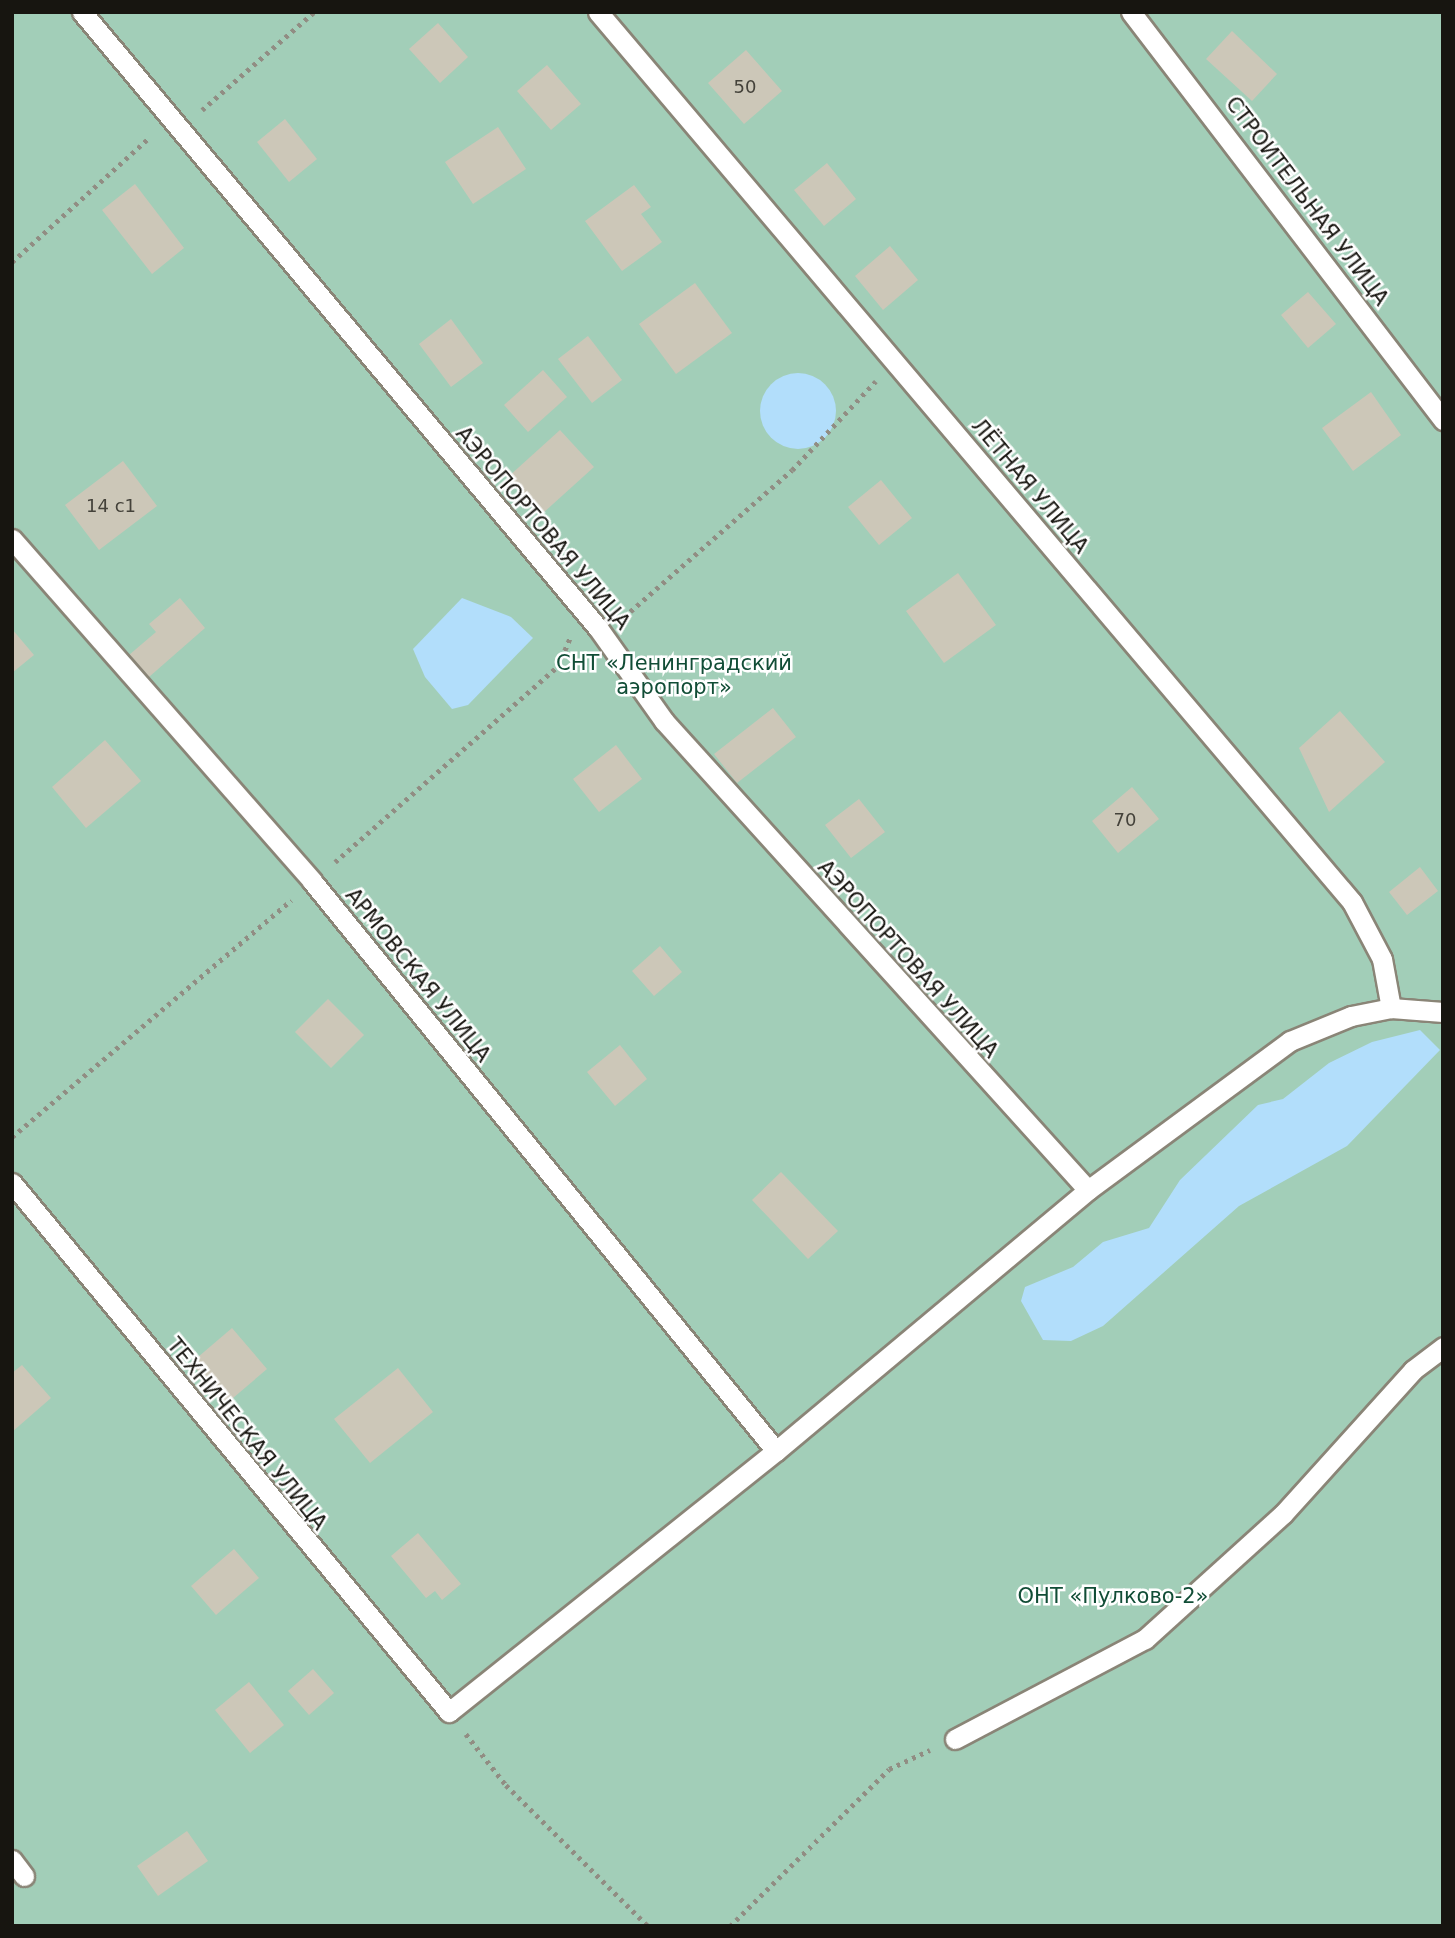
<!DOCTYPE html>
<meta charset="utf-8">
<style>
body{margin:0}
#map{position:relative;width:1455px;height:1938px;overflow:hidden;background:#f8f3e4;font-family:"DejaVu Sans",sans-serif}
div>[style]{position:absolute}
.green>*{inset:0;background:#a2ceb8}
.water>*{inset:0;background:#b2defb}
.round{border-radius:50%}
.building>*{inset:0;background:#ccc7b8}
.path>*{height:4.5px;margin-top:-2.25px;transform-origin:0;background:repeating-linear-gradient(90deg,#918d83 0 3.5px,transparent 0 8.5px)}
.roads{filter:drop-shadow(2px 0 #8a8577) drop-shadow(-2px 0 #8a8577) drop-shadow(0 2px #8a8577) drop-shadow(0 -2px #8a8577)}
.lane>*{height:19px;margin:-9.5px;padding:0 9.5px;transform-origin:9.5px;border-radius:9.5px;background:#fff}
span{translate:-50% -50%;white-space:nowrap;text-align:center;line-height:1.15;-webkit-text-stroke:5px #fff;paint-order:stroke}
.number-label{font-size:18px;color:#44423a}
.number-label span{-webkit-text-stroke-width:0}
.street-label{font-size:21px;color:#171510}
.park-label{font-size:21px;color:#114d36}
.frame{position:absolute;inset:0;border:14px solid #171510;pointer-events:none}
</style>
<div id="map">
<div class="green">
<div style="clip-path:polygon(12px 12px,1443px 12px,1443px 1926px,12px 1926px)"></div>
</div>
<div class="water">
<div class="round" style="left:760px;top:373px;width:76px;height:76px"></div>
<div style="clip-path:polygon(462px 598px,511px 617px,533px 638px,468px 705px,452px 709px,425px 677px,413px 649px)"></div>
<div style="clip-path:polygon(1420px 1030px,1440px 1050px,1347px 1146px,1239px 1206px,1103px 1326px,1071px 1341px,1043px 1340px,1021px 1301px,1025px 1287px,1073px 1267px,1103px 1242px,1149px 1228px,1180px 1180px,1258px 1105px,1283px 1099px,1329px 1063px,1372px 1042px)"></div>
</div>
<div class="building">
<div style="clip-path:polygon(438px 23px,468px 57px,440px 83px,409px 49px)"></div>
<div style="clip-path:polygon(1232px 31px,1277px 74px,1252px 101px,1206px 59px)"></div>
<div style="clip-path:polygon(746px 50px,782px 91px,744px 124px,708px 83px)"></div>
<div style="clip-path:polygon(547px 65px,581px 104px,551px 130px,517px 91px)"></div>
<div style="clip-path:polygon(285px 119px,317px 159px,289px 182px,257px 142px)"></div>
<div style="clip-path:polygon(498px 127px,526px 169px,473px 204px,445px 162px)"></div>
<div style="clip-path:polygon(827px 163px,856px 199px,824px 226px,794px 190px)"></div>
<div style="clip-path:polygon(135px 184px,184px 248px,152px 274px,102px 210px)"></div>
<div style="clip-path:polygon(634px 185px,651px 207px,641px 214px,662px 242px,622px 271px,585px 221px)"></div>
<div style="clip-path:polygon(890px 246px,918px 280px,883px 310px,855px 276px)"></div>
<div style="clip-path:polygon(695px 283px,732px 333px,676px 374px,639px 324px)"></div>
<div style="clip-path:polygon(1308px 292px,1336px 324px,1308px 348px,1281px 315px)"></div>
<div style="clip-path:polygon(451px 319px,483px 363px,451px 387px,419px 344px)"></div>
<div style="clip-path:polygon(588px 336px,622px 380px,592px 403px,558px 359px)"></div>
<div style="clip-path:polygon(543px 370px,567px 397px,528px 432px,504px 405px)"></div>
<div style="clip-path:polygon(1371px 392px,1401px 435px,1353px 471px,1322px 428px)"></div>
<div style="clip-path:polygon(560px 430px,594px 467px,542px 514px,508px 477px)"></div>
<div style="clip-path:polygon(123px 461px,157px 506px,99px 550px,65px 505px)"></div>
<div style="clip-path:polygon(881px 480px,912px 518px,879px 545px,848px 507px)"></div>
<div style="clip-path:polygon(958px 573px,996px 625px,944px 663px,906px 611px)"></div>
<div style="clip-path:polygon(180px 598px,205px 628px,149px 677px,129px 655px,156px 632px,149px 624px)"></div>
<div style="clip-path:polygon(12px 629px,34px 655px,12px 673px)"></div>
<div style="clip-path:polygon(773px 708px,796px 737px,737px 783px,714px 754px)"></div>
<div style="clip-path:polygon(1340px 711px,1385px 762px,1329px 812px,1299px 748px)"></div>
<div style="clip-path:polygon(105px 740px,141px 781px,86px 828px,52px 787px)"></div>
<div style="clip-path:polygon(616px 745px,642px 779px,599px 812px,573px 779px)"></div>
<div style="clip-path:polygon(1132px 787px,1159px 819px,1118px 853px,1092px 821px)"></div>
<div style="clip-path:polygon(859px 799px,885px 832px,851px 858px,825px 825px)"></div>
<div style="clip-path:polygon(1420px 867px,1438px 891px,1407px 915px,1389px 892px)"></div>
<div style="clip-path:polygon(660px 946px,682px 972px,654px 996px,632px 971px)"></div>
<div style="clip-path:polygon(328px 999px,364px 1035px,331px 1068px,295px 1032px)"></div>
<div style="clip-path:polygon(620px 1045px,647px 1079px,615px 1106px,587px 1072px)"></div>
<div style="clip-path:polygon(781px 1172px,838px 1231px,808px 1259px,752px 1200px)"></div>
<div style="clip-path:polygon(232px 1328px,267px 1369px,226px 1404px,191px 1363px)"></div>
<div style="clip-path:polygon(22px 1365px,51px 1398px,12px 1432px,12px 1373px)"></div>
<div style="clip-path:polygon(398px 1368px,433px 1412px,370px 1463px,334px 1419px)"></div>
<div style="clip-path:polygon(418px 1533px,461px 1584px,442px 1600px,435px 1591px,426px 1598px,391px 1556px)"></div>
<div style="clip-path:polygon(234px 1549px,259px 1578px,216px 1615px,191px 1586px)"></div>
<div style="clip-path:polygon(313px 1669px,334px 1693px,309px 1715px,288px 1691px)"></div>
<div style="clip-path:polygon(249px 1682px,284px 1725px,250px 1753px,215px 1710px)"></div>
<div style="clip-path:polygon(187px 1831px,208px 1861px,158px 1896px,137px 1866px)"></div>
</div>
<div class="path">
<div style="left:202px;top:110px;width:149px;rotate:-41.2deg"></div>
<div style="left:12px;top:262px;width:186px;rotate:-42.2deg"></div>
<div style="left:624px;top:617px;width:223px;rotate:-41.2deg"></div>
<div style="left:792px;top:470px;width:122px;rotate:-46.7deg"></div>
<div style="left:335px;top:862px;width:297px;rotate:-41.3deg"></div>
<div style="left:558px;top:666px;width:30px;rotate:-67deg"></div>
<div style="left:12px;top:1137px;width:366px;rotate:-40.3deg"></div>
<div style="left:466px;top:1734px;width:65px;rotate:51.9deg"></div>
<div style="left:506px;top:1785px;width:200px;rotate:44.8deg"></div>
<div style="left:730px;top:1926px;width:223px;rotate:-44.6deg"></div>
<div style="left:889px;top:1769px;width:45px;rotate:-24.9deg"></div>
</div>
<div class="roads">
<div class="lane">
<div style="left:82px;top:12px;width:804px;rotate:50.05deg"></div>
<div style="left:598px;top:628px;width:114px;rotate:54.6deg"></div>
<div style="left:664px;top:721px;width:632px;rotate:47.88deg"></div>
<div style="left:598px;top:12px;width:1166px;rotate:49.73deg"></div>
<div style="left:1352px;top:902px;width:64px;rotate:62.2deg"></div>
<div style="left:1382px;top:959px;width:50px;rotate:79.6deg"></div>
<div style="left:1131px;top:12px;width:514px;rotate:52.59deg"></div>
<div style="left:12px;top:539px;width:455px;rotate:48.7deg"></div>
<div style="left:312px;top:881px;width:735px;rotate:50.85deg"></div>
<div style="left:12px;top:1183px;width:686px;rotate:50.44deg"></div>
<div style="left:449px;top:1712px;width:418px;rotate:-38.6deg"></div>
<div style="left:776px;top:1451px;width:407px;rotate:-39.9deg"></div>
<div style="left:1088px;top:1190px;width:251px;rotate:-36.4deg"></div>
<div style="left:1290px;top:1041px;width:66px;rotate:-22.3deg"></div>
<div style="left:1351px;top:1016px;width:41px;rotate:-11.3deg"></div>
<div style="left:1391px;top:1008px;width:52px;rotate:4.4deg"></div>
<div style="left:955px;top:1739px;width:215px;rotate:-27.8deg"></div>
<div style="left:1145px;top:1639px;width:186px;rotate:-42.2deg"></div>
<div style="left:1283px;top:1514px;width:194px;rotate:-47.9deg"></div>
<div style="left:1413px;top:1370px;width:38px;rotate:-37deg"></div>
<div style="left:12px;top:1860px;width:20px;rotate:53deg"></div>
</div>
</div>
<div class="number-label">
<span style="left:745px;top:87px">50</span>
<span style="left:111px;top:506px">14 с1</span>
<span style="left:1125px;top:820px">70</span>
</div>
<div class="street-label">
<span style="left:1307px;top:201px;rotate:53deg">СТРОИТЕЛЬНАЯ УЛИЦА</span>
<span style="left:1030px;top:486px;rotate:50deg">ЛЁТНАЯ УЛИЦА</span>
<span style="left:543px;top:528px;rotate:50deg">АЭРОПОРТОВАЯ УЛИЦА</span>
<span style="left:908px;top:959px;rotate:48deg">АЭРОПОРТОВАЯ УЛИЦА</span>
<span style="left:418px;top:975px;rotate:51deg">АРМОВСКАЯ УЛИЦА</span>
<span style="left:247px;top:1434px;rotate:51deg">ТЕХНИЧЕСКАЯ УЛИЦА</span>
</div>
<div class="park-label">
<span style="left:674px;top:675px">СНТ «Ленинградский<br>аэропорт»</span>
<span style="left:1113px;top:1596px">ОНТ «Пулково-2»</span>
</div>
<div class="frame"></div>
</div>
